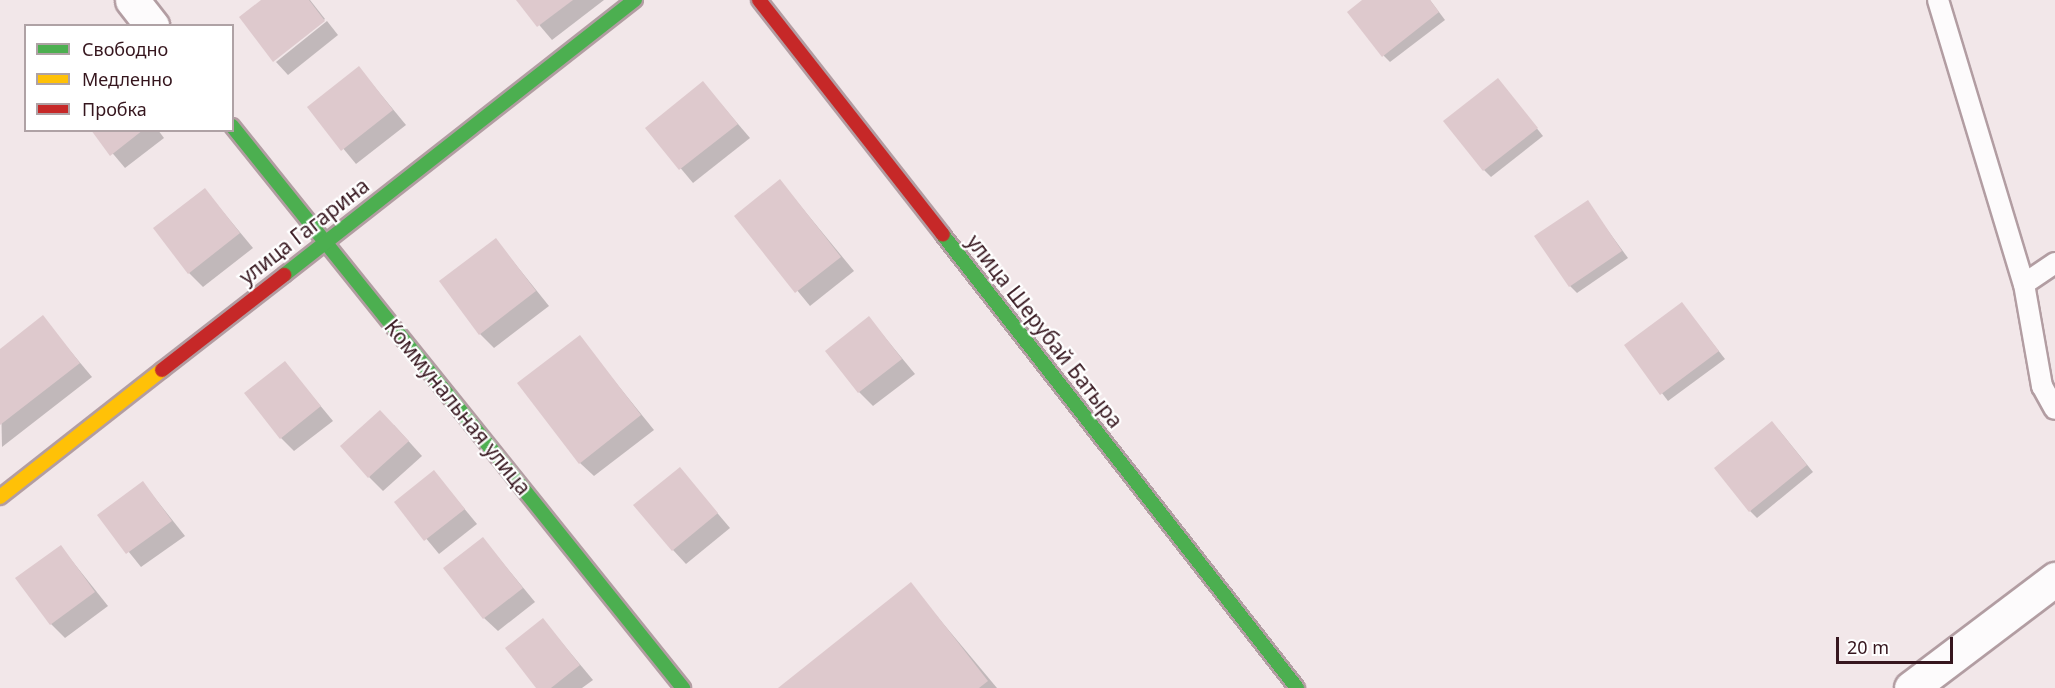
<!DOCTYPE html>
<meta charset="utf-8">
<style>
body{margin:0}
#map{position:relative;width:2055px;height:688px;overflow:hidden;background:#f2e7e9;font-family:"Noto Sans",sans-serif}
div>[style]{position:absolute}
.shadow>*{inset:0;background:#0003}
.building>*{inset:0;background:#dec9cd}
.roads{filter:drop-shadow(2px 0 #b29da2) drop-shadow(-2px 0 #b29da2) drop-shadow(0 2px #b29da2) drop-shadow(0 -2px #b29da2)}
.lane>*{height:20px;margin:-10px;padding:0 10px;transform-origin:10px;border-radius:10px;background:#fdfbfc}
.street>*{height:33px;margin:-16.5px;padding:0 16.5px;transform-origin:16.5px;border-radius:16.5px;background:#fdfbfc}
.fast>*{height:14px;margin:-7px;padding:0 7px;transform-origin:7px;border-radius:7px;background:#4caf50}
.slow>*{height:14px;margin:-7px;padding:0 7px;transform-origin:7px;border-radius:7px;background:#ffc107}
.jam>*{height:14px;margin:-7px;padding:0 7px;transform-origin:7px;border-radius:7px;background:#c62828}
span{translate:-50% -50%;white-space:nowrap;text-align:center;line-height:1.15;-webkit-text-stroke:4.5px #fff;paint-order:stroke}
.street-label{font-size:21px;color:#36161e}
.legend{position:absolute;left:24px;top:24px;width:210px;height:108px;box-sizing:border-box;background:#fff;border:2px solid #afa2a5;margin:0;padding:8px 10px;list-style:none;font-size:18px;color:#36161e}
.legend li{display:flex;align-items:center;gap:12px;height:30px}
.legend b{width:30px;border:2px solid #afa2a5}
.scale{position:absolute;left:1836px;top:637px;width:117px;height:27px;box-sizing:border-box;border:3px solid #36161e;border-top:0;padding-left:8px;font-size:18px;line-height:21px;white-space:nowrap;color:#36161e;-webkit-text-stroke:4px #fff;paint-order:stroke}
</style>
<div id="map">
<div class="shadow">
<div style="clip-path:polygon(263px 0,310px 0,325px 19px,274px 60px)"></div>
<div style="clip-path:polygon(518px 0,604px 0,552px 40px)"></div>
<div style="clip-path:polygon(1364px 0,1430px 0,1445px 20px,1390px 62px,1384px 56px)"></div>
<div style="clip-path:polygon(327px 21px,338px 35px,288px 75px,276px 62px)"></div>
<div style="clip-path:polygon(359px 68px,406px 125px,356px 164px,309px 107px)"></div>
<div style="clip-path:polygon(1498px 80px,1543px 136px,1491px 177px,1484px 170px)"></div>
<div style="clip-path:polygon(703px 83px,750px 138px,693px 183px,647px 128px)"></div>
<div style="clip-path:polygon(93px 130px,158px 130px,164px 138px,125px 168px)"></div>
<div style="clip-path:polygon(780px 181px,854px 271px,810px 306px,736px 216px)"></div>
<div style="clip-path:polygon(205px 190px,253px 248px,203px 287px,189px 273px)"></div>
<div style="clip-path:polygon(1587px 202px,1628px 258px,1577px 293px,1570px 286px)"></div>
<div style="clip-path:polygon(496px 240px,549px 306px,494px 348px,480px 334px)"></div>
<div style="clip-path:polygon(1682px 304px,1725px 359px,1668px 401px,1626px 346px)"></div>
<div style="clip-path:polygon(42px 317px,92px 377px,2px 447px,0 351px)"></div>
<div style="clip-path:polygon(869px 318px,915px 374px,873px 406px,859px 392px)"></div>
<div style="clip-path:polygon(579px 337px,654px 430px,594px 476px,580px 463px)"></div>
<div style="clip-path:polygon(285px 363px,333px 421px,294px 451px,281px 438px)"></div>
<div style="clip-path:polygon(394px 425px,422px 456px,383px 491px,369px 477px)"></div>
<div style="clip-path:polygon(1779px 430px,1813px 472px,1757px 518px,1750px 511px)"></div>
<div style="clip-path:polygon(680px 469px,730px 528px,686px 564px,673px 550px)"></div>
<div style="clip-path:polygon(434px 472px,477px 524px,439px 554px,396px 502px)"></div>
<div style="clip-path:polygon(143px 483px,185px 536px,141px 567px,99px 515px)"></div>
<div style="clip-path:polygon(483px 539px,535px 602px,498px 631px,484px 618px)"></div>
<div style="clip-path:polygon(61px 547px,108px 606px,65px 638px,51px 624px)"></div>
<div style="clip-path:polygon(910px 584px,997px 688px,780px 688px)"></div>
<div style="clip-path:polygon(543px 620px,593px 680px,582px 688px,538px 688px)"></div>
</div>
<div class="building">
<div style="clip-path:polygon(261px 0,309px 0,325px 21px,273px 62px,239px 17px)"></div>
<div style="clip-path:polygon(516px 0,573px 0,537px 27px)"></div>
<div style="clip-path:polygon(1362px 0,1430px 0,1439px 12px,1382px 57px,1347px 12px)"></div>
<div style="clip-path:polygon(359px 66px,393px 110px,341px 151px,307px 107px)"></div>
<div style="clip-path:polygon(1498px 78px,1538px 128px,1483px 171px,1443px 121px)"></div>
<div style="clip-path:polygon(703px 81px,738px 124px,679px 170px,645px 128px)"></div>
<div style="clip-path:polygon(91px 130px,143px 130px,110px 156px)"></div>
<div style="clip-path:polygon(780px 179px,841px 257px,795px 293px,734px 216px)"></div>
<div style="clip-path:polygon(205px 188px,240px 233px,188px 274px,153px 228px)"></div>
<div style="clip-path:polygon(1588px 200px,1622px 251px,1569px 287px,1534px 236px)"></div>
<div style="clip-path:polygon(496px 238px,536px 291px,479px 335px,439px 281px)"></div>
<div style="clip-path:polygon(1682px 302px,1719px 351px,1660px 395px,1624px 345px)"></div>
<div style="clip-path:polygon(43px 315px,80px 363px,0 425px,0 349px)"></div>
<div style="clip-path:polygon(869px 316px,902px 359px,858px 393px,825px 351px)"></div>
<div style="clip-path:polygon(580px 335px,641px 415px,579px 464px,517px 383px)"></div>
<div style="clip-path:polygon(285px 361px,321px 406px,280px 439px,244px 393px)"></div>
<div style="clip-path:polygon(380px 410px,409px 441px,368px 478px,340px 446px)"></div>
<div style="clip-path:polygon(1772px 421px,1807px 465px,1749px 512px,1714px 468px)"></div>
<div style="clip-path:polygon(680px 467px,718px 513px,672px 551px,633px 505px)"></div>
<div style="clip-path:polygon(434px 470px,465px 509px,424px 541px,394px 502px)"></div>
<div style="clip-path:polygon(143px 481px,172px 521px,126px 554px,97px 515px)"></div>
<div style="clip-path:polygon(483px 537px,523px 588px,483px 619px,443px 568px)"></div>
<div style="clip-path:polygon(61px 545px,95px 592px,50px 625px,15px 578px)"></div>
<div style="clip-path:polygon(911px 582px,988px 681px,979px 688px,778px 688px)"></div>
<div style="clip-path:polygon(543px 618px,580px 665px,551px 688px,536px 688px,505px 648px)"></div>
</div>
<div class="roads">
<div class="lane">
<div style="left:1938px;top:0;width:297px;rotate:73.2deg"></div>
<div style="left:2055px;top:263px;width:37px;rotate:146deg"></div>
<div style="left:2024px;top:284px;width:104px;rotate:80deg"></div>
<div style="left:2042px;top:386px;width:26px;rotate:61deg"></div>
</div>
<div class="street">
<div style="left:132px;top:0;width:33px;rotate:52deg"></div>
<div style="left:1911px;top:688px;width:181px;rotate:-37.1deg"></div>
</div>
<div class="fast">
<div style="left:232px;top:126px;width:721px;rotate:51.25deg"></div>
<div style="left:943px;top:235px;width:575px;rotate:51.99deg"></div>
<div style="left:284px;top:275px;width:446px;rotate:-38.1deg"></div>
</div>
<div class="slow">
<div style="left:0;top:497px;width:206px;rotate:-38.1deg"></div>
</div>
<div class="jam">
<div style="left:759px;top:0;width:298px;rotate:51.9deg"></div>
<div style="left:162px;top:370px;width:155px;rotate:-37.9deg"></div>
</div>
</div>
<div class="street-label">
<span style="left:304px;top:231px;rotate:-38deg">улица Гагарина</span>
<span style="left:1045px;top:331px;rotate:52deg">улица Шерубай Батыра</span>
<span style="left:458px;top:407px;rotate:51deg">Коммунальная улица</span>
</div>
<ul class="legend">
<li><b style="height:8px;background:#4caf50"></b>Свободно</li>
<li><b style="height:8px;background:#ffc107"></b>Медленно</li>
<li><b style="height:8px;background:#c62828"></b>Пробка</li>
</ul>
<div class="scale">20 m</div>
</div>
